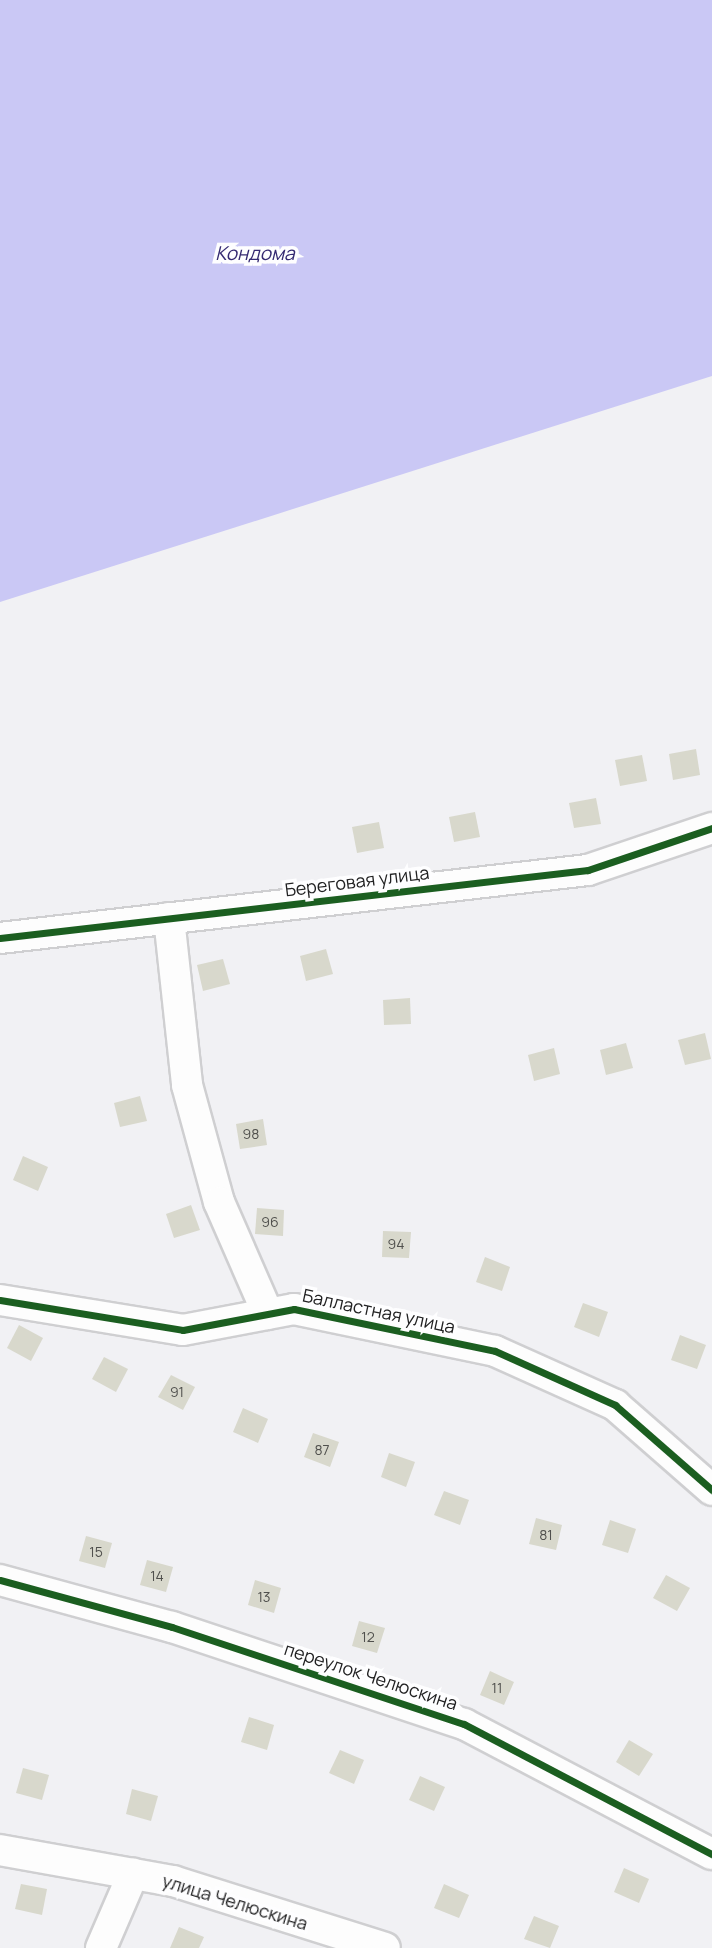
<!DOCTYPE html>
<meta charset="utf-8">
<style>
body{margin:0}
#map{position:relative;width:712px;height:1948px;overflow:hidden;background:#f1f1f4;font-family:Manrope,sans-serif}
div>[style]{position:absolute}
.water>*{inset:0;background:#cac8f5}
.building>*{inset:0;background:#d8d8cc}
.roads{filter:drop-shadow(2px 0 #cfcfd1) drop-shadow(-2px 0 #cfcfd1) drop-shadow(0 2px #cfcfd1) drop-shadow(0 -2px #cfcfd1)}
.minor>*{height:30px;margin:-15px;padding:0 15px;transform-origin:15px;border-radius:15px;background:#fdfdfd}
.cycleway>*{height:7px;margin:-3.5px;padding:0 3.5px;transform-origin:3.5px;border-radius:3.5px;background:#1b5e20}
span{translate:-50% -50%;white-space:nowrap;text-align:center;line-height:1.15;-webkit-text-stroke:7px #fefeff;paint-order:stroke}
.number-label{font-size:14px;color:#50504d}
.number-label span{-webkit-text-stroke-width:0}
.street-label{font-size:18px;color:#222223}
.water-label{font-size:19px;color:#352a72;font-style:italic}
</style>
<div id="map">
<div class="water">
<div style="clip-path:polygon(0 0,712px 0,712px 376px,0 602px)"></div>
</div>
<div class="building">
<div style="clip-path:polygon(696px 749px,700px 775px,673px 780px,669px 754px)"></div>
<div style="clip-path:polygon(642px 755px,647px 781px,620px 786px,615px 760px)"></div>
<div style="clip-path:polygon(596px 798px,601px 824px,574px 828px,569px 803px)"></div>
<div style="clip-path:polygon(475px 812px,480px 837px,454px 842px,449px 817px)"></div>
<div style="clip-path:polygon(379px 822px,384px 848px,357px 853px,352px 827px)"></div>
<div style="clip-path:polygon(326px 949px,333px 974px,306px 981px,300px 956px)"></div>
<div style="clip-path:polygon(223px 959px,230px 984px,203px 991px,197px 965px)"></div>
<div style="clip-path:polygon(410px 998px,411px 1024px,384px 1025px,383px 1000px)"></div>
<div style="clip-path:polygon(705px 1033px,711px 1059px,685px 1065px,678px 1040px)"></div>
<div style="clip-path:polygon(626px 1043px,633px 1068px,606px 1075px,600px 1050px)"></div>
<div style="clip-path:polygon(554px 1048px,560px 1074px,534px 1081px,528px 1055px)"></div>
<div style="clip-path:polygon(140px 1096px,147px 1121px,120px 1127px,114px 1103px)"></div>
<div style="clip-path:polygon(263px 1119px,267px 1145px,240px 1149px,236px 1124px)"></div>
<div style="clip-path:polygon(23px 1156px,48px 1167px,38px 1191px,13px 1180px)"></div>
<div style="clip-path:polygon(191px 1205px,200px 1230px,174px 1238px,166px 1214px)"></div>
<div style="clip-path:polygon(257px 1208px,284px 1210px,283px 1236px,255px 1234px)"></div>
<div style="clip-path:polygon(383px 1231px,411px 1232px,409px 1258px,382px 1257px)"></div>
<div style="clip-path:polygon(485px 1257px,510px 1267px,502px 1291px,476px 1282px)"></div>
<div style="clip-path:polygon(583px 1303px,608px 1312px,599px 1337px,574px 1327px)"></div>
<div style="clip-path:polygon(19px 1325px,43px 1338px,31px 1361px,7px 1348px)"></div>
<div style="clip-path:polygon(680px 1335px,706px 1345px,697px 1369px,671px 1360px)"></div>
<div style="clip-path:polygon(104px 1357px,128px 1369px,116px 1392px,92px 1379px)"></div>
<div style="clip-path:polygon(171px 1375px,195px 1387px,183px 1410px,158px 1397px)"></div>
<div style="clip-path:polygon(243px 1408px,268px 1419px,258px 1443px,233px 1432px)"></div>
<div style="clip-path:polygon(313px 1433px,339px 1442px,330px 1467px,304px 1457px)"></div>
<div style="clip-path:polygon(389px 1453px,415px 1462px,406px 1487px,381px 1477px)"></div>
<div style="clip-path:polygon(444px 1491px,469px 1500px,460px 1525px,434px 1515px)"></div>
<div style="clip-path:polygon(536px 1518px,562px 1525px,556px 1550px,529px 1544px)"></div>
<div style="clip-path:polygon(610px 1520px,636px 1529px,628px 1553px,602px 1545px)"></div>
<div style="clip-path:polygon(86px 1536px,112px 1543px,105px 1568px,79px 1561px)"></div>
<div style="clip-path:polygon(147px 1560px,173px 1567px,166px 1592px,140px 1585px)"></div>
<div style="clip-path:polygon(666px 1575px,690px 1588px,677px 1611px,653px 1598px)"></div>
<div style="clip-path:polygon(255px 1580px,281px 1588px,274px 1613px,248px 1605px)"></div>
<div style="clip-path:polygon(359px 1621px,385px 1628px,377px 1653px,352px 1646px)"></div>
<div style="clip-path:polygon(490px 1671px,514px 1682px,504px 1705px,480px 1695px)"></div>
<div style="clip-path:polygon(249px 1717px,274px 1725px,267px 1750px,241px 1742px)"></div>
<div style="clip-path:polygon(629px 1740px,653px 1754px,639px 1776px,616px 1762px)"></div>
<div style="clip-path:polygon(340px 1750px,364px 1760px,354px 1784px,329px 1773px)"></div>
<div style="clip-path:polygon(23px 1768px,49px 1775px,42px 1800px,16px 1793px)"></div>
<div style="clip-path:polygon(420px 1776px,445px 1787px,434px 1811px,409px 1800px)"></div>
<div style="clip-path:polygon(132px 1789px,158px 1796px,151px 1821px,126px 1814px)"></div>
<div style="clip-path:polygon(624px 1868px,649px 1879px,639px 1903px,614px 1892px)"></div>
<div style="clip-path:polygon(21px 1884px,47px 1889px,42px 1915px,15px 1909px)"></div>
<div style="clip-path:polygon(444px 1884px,469px 1895px,459px 1918px,434px 1908px)"></div>
<div style="clip-path:polygon(534px 1916px,559px 1926px,550px 1948px,524px 1939px)"></div>
<div style="clip-path:polygon(179px 1927px,204px 1937px,199px 1948px,170px 1948px)"></div>
</div>
<div class="roads">
<div class="minor">
<div style="left:169px;top:918px;width:168px;rotate:83.8deg"></div>
<div style="left:187px;top:1085px;width:121px;rotate:74.7deg"></div>
<div style="left:219px;top:1202px;width:122px;rotate:66.4deg"></div>
<div style="left:0;top:938px;width:592px;rotate:-6.6deg"></div>
<div style="left:588px;top:870px;width:131px;rotate:-18.7deg"></div>
<div style="left:0;top:1300px;width:185px;rotate:9.3deg"></div>
<div style="left:183px;top:1330px;width:113px;rotate:-10.7deg"></div>
<div style="left:294px;top:1309px;width:205px;rotate:11.8deg"></div>
<div style="left:495px;top:1351px;width:132px;rotate:24.2deg"></div>
<div style="left:615px;top:1405px;width:129px;rotate:41.2deg"></div>
<div style="left:0;top:1580px;width:178px;rotate:15.3deg"></div>
<div style="left:172px;top:1627px;width:308px;rotate:18.4deg"></div>
<div style="left:464px;top:1724px;width:280px;rotate:27.7deg"></div>
<div style="left:0;top:1850px;width:176px;rotate:10.2deg"></div>
<div style="left:173px;top:1881px;width:222px;rotate:17.5deg"></div>
<div style="left:101px;top:1948px;width:81px;rotate:-66.6deg"></div>
</div>
</div>
<div class="cycleway">
<div style="left:0;top:938px;width:592px;rotate:-6.6deg"></div>
<div style="left:588px;top:870px;width:131px;rotate:-18.7deg"></div>
<div style="left:0;top:1300px;width:185px;rotate:9.3deg"></div>
<div style="left:183px;top:1330px;width:113px;rotate:-10.7deg"></div>
<div style="left:294px;top:1309px;width:205px;rotate:11.8deg"></div>
<div style="left:495px;top:1351px;width:132px;rotate:24.2deg"></div>
<div style="left:615px;top:1405px;width:129px;rotate:41.2deg"></div>
<div style="left:0;top:1580px;width:178px;rotate:15.3deg"></div>
<div style="left:172px;top:1627px;width:308px;rotate:18.4deg"></div>
<div style="left:464px;top:1724px;width:280px;rotate:27.7deg"></div>
</div>
<div class="number-label">
<span style="left:251px;top:1134px">98</span>
<span style="left:270px;top:1222px">96</span>
<span style="left:396px;top:1244px">94</span>
<span style="left:177px;top:1392px">91</span>
<span style="left:322px;top:1450px">87</span>
<span style="left:546px;top:1535px">81</span>
<span style="left:96px;top:1552px">15</span>
<span style="left:157px;top:1576px">14</span>
<span style="left:264px;top:1597px">13</span>
<span style="left:368px;top:1637px">12</span>
<span style="left:497px;top:1688px">11</span>
</div>
<div class="street-label">
<span style="left:357px;top:881px;rotate:-7deg">Береговая улица</span>
<span style="left:379px;top:1311px;rotate:12deg">Балластная улица</span>
<span style="left:371px;top:1676px;rotate:18deg">переулок Челюскина</span>
<span style="left:235px;top:1902px;rotate:17deg">улица Челюскина</span>
</div>
<div class="water-label">
<span style="left:255px;top:254px">Кондома</span>
</div>
</div>
